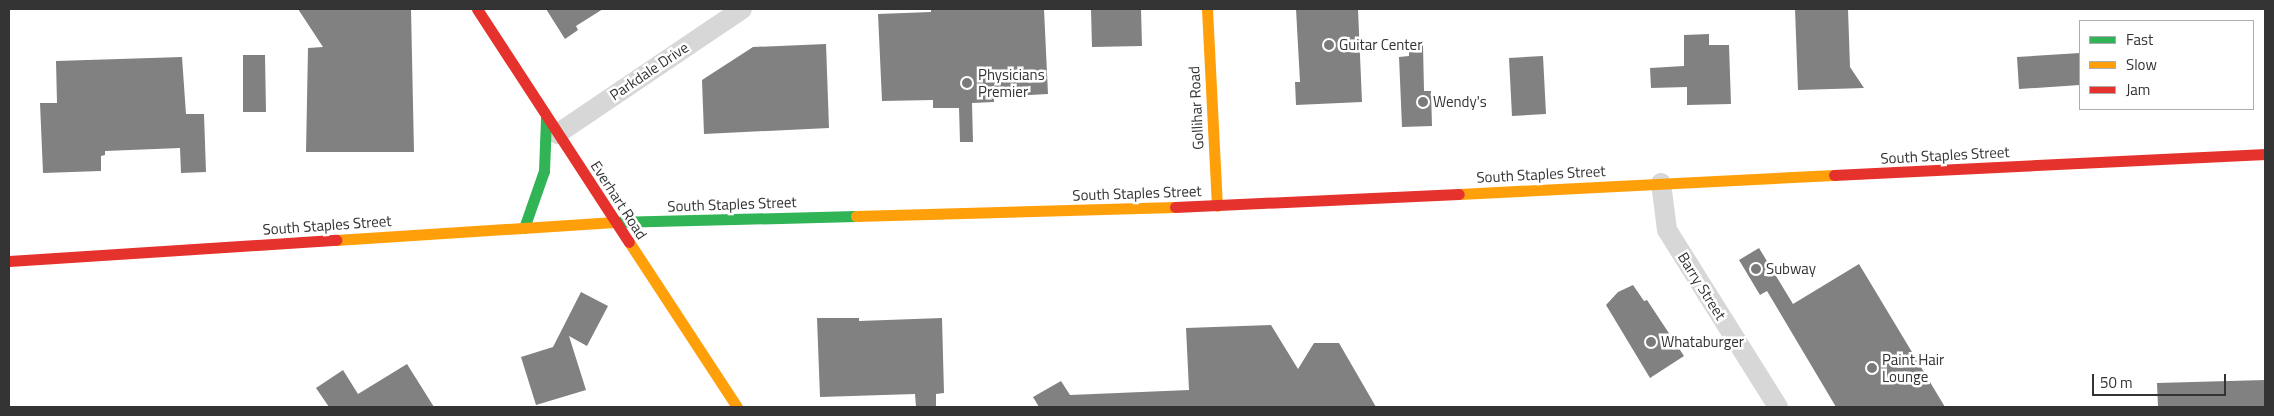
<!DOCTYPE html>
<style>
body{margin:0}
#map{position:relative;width:2274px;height:416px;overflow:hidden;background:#fff;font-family:"Titillium Web",sans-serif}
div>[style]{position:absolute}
.building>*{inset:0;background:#818181}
.street>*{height:20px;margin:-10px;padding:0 10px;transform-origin:10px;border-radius:10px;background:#d7d7d7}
.fast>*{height:11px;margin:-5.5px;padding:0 5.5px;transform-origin:5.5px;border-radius:5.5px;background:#30b455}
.slow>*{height:11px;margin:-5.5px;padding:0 5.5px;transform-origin:5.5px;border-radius:5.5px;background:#ff9f0a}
.jam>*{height:11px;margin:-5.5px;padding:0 5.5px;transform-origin:5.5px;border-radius:5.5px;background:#e5322d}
.dots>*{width:14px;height:14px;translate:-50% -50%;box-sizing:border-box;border:2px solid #fff;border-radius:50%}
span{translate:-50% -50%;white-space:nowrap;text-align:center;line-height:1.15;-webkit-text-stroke:5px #fff;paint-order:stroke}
.poi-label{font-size:15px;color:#333}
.left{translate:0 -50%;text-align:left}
.street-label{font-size:15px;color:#333}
.frame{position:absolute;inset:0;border:10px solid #333;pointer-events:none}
.legend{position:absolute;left:2079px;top:20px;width:175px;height:90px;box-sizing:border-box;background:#fff;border:1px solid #adadad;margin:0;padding:6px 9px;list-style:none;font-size:15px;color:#333}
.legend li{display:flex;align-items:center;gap:10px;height:25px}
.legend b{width:25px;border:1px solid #adadad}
.scale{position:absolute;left:2092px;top:374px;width:134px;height:22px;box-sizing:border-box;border:2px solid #333;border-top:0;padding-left:6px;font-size:15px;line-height:18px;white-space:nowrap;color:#333;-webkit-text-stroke:4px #fff;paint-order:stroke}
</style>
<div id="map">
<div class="building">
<div style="clip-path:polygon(298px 9px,411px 9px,414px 152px,306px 152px,308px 48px,323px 47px)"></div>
<div style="clip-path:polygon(546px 9px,603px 9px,576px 26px,578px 30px,565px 39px)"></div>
<div style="clip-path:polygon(931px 9px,1044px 9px,1048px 94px,994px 97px,994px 102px,972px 103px,973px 142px,960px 142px,959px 108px,933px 108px,933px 100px,882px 101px,878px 14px,931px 12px)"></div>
<div style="clip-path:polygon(1091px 9px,1141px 9px,1142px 46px,1092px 47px)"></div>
<div style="clip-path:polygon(1296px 9px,1358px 9px,1362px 102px,1296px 105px,1295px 82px,1300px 82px)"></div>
<div style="clip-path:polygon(1795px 9px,1848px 9px,1850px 67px,1864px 88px,1798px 90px)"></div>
<div style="clip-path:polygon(1709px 34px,1709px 45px,1729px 45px,1731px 104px,1687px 105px,1687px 87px,1651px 88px,1650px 68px,1684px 66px,1684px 35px)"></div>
<div style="clip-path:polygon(826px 44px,829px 128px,704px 134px,702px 80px,753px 47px)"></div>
<div style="clip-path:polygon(1409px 45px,1423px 45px,1424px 91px,1431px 91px,1432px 126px,1402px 127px,1399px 57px,1409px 56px)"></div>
<div style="clip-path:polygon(2080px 53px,2080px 85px,2019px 89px,2017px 57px)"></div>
<div style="clip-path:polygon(243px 55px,265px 55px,266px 112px,243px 112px)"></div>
<div style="clip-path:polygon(1543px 56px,1546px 114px,1512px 116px,1509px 58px)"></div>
<div style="clip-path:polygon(182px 57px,186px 114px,204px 114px,206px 172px,181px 173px,180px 148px,105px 151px,105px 155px,101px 156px,101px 171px,43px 173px,40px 103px,57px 103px,56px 61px)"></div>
<div style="clip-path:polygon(1759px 248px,1793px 304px,1859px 264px,1945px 407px,1836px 407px,1767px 291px,1760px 295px,1739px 260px)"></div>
<div style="clip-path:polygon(1633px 285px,1644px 301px,1647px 300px,1684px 356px,1650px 378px,1606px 305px,1618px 292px)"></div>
<div style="clip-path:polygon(581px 292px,608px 306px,587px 346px,569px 336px,586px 390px,536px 405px,521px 357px,553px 347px)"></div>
<div style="clip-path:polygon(817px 318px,859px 318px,859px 321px,942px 318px,944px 393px,936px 394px,936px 407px,916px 407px,915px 394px,820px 397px)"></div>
<div style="clip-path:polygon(1271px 325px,1298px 369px,1314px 343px,1339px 343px,1376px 407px,1039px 407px,1033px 397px,1061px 381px,1070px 395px,1189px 390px,1186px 328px)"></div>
<div style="clip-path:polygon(407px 364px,434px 407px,329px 407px,316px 388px,343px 370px,358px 394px)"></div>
<div style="clip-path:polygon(2265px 380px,2265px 407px,2158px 407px,2157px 383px)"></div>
</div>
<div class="street">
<div style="left:557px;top:134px;width:223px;rotate:-34deg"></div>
<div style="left:1661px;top:183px;width:47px;rotate:82.7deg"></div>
<div style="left:1667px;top:230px;width:209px;rotate:57.9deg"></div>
</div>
<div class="fast">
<div style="left:614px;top:222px;width:242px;rotate:-1.4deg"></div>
<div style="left:524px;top:228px;width:60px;rotate:-70.7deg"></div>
<div style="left:544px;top:171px;width:53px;rotate:-87.8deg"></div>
</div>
<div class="slow">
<div style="left:1207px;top:9px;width:197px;rotate:87.1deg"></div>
<div style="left:1459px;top:194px;width:375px;rotate:-2.9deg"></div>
<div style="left:856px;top:216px;width:319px;rotate:-1.6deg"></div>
<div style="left:336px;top:240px;width:279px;rotate:-3.7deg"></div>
<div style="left:629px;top:242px;width:197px;rotate:56.8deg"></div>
</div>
<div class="jam">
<div style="left:477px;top:9px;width:278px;rotate:56.9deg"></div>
<div style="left:1834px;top:175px;width:432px;rotate:-2.8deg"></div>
<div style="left:1175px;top:207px;width:284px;rotate:-2.6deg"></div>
<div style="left:9px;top:261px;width:328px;rotate:-3.7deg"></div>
</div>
<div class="dots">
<div style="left:1329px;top:45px;background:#7a7a7a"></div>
<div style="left:967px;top:83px;background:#7a7a7a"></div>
<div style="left:1423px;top:102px;background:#7a7a7a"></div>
<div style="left:1756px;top:269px;background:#7a7a7a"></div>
<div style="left:1651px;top:342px;background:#7a7a7a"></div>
<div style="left:1872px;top:368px;background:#7a7a7a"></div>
</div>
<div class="poi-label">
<span class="left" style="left:1339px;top:45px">Guitar Center</span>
<span class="left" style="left:978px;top:83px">Physicians<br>Premier</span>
<span class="left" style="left:1433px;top:102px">Wendy's</span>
<span class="left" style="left:1766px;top:269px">Subway</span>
<span class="left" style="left:1661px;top:342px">Whataburger</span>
<span class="left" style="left:1882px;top:368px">Paint Hair<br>Lounge</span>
</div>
<div class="street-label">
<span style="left:649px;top:71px;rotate:-34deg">Parkdale Drive</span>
<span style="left:1196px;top:108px;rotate:-93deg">Gollihar Road</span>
<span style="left:1945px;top:155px;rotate:-3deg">South Staples Street</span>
<span style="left:1541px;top:174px;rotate:-3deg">South Staples Street</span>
<span style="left:1137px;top:193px;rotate:-2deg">South Staples Street</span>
<span style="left:619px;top:200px;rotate:57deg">Everhart Road</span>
<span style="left:732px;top:204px;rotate:-2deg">South Staples Street</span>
<span style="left:327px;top:225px;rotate:-4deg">South Staples Street</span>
<span style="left:1702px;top:286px;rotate:58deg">Barry Street</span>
</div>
<div class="frame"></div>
<ul class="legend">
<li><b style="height:6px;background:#30b455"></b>Fast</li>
<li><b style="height:6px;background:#ff9f0a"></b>Slow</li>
<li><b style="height:6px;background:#e5322d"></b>Jam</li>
</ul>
<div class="scale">50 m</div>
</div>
